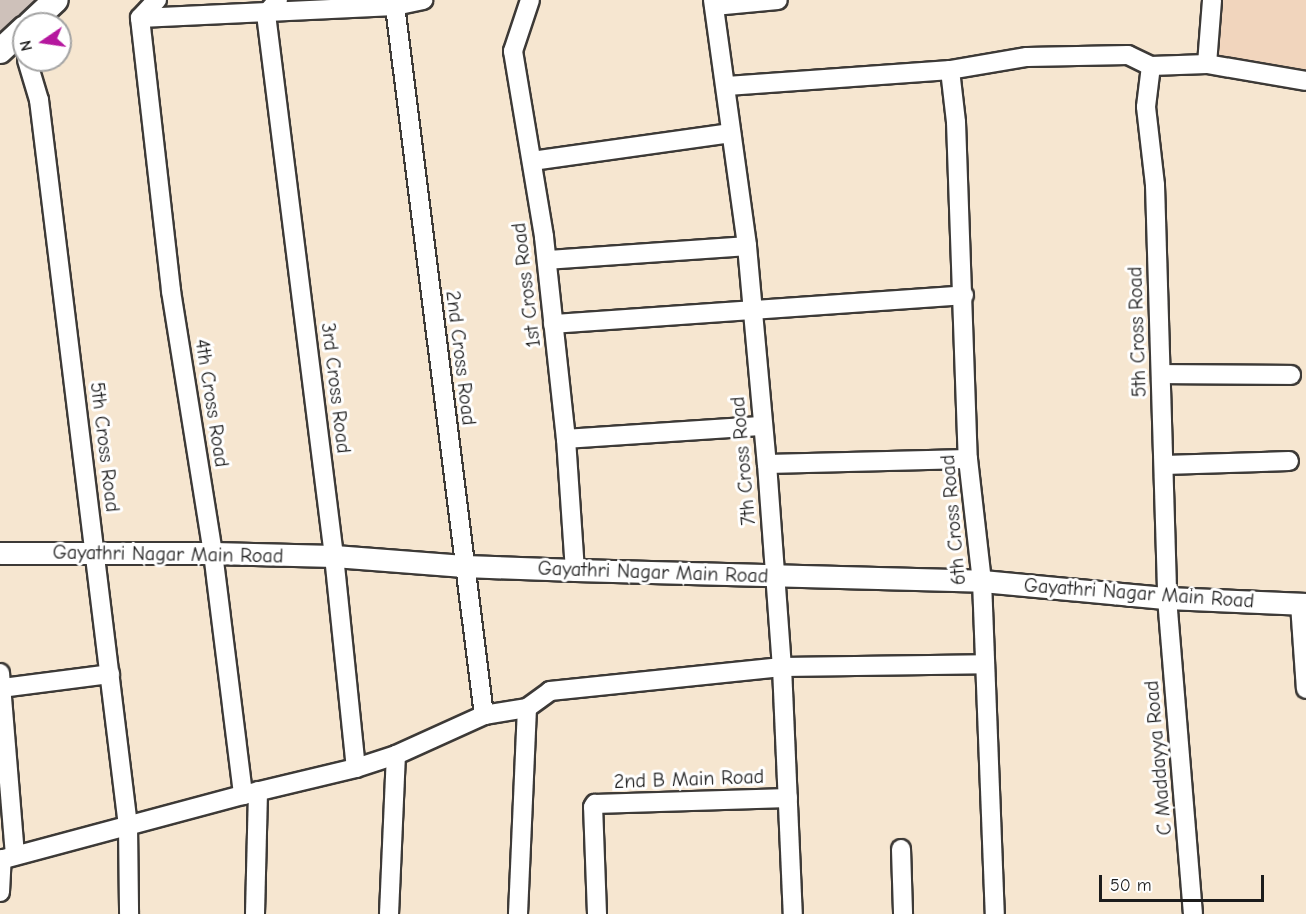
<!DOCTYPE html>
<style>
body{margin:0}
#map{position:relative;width:1306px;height:914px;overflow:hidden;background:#f6e6d0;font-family:"Comic Neue",sans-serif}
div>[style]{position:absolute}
.built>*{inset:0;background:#f1d5bd}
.industrial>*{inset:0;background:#cec1ba}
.roads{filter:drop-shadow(2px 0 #3d3a37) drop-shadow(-2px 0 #3d3a37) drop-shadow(0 2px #3d3a37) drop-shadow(0 -2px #3d3a37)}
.minor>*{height:18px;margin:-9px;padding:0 9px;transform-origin:9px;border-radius:9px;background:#fff}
.tertiary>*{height:21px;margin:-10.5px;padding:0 10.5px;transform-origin:10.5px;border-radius:10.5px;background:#fff}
.secondary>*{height:24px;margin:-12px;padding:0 12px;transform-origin:12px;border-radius:12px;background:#fff}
span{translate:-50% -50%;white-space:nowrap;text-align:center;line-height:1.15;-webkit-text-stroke:6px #fff;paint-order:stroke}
.street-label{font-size:20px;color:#1c1c1c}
.north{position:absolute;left:12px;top:12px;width:60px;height:60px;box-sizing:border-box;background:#fff;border:2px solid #a4a4a4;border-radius:50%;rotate:257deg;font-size:16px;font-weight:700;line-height:24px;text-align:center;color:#1c1c1c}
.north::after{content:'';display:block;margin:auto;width:21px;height:27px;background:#b5179e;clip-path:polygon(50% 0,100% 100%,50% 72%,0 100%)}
.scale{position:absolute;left:1099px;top:875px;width:165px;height:27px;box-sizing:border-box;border:3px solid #1c1c1c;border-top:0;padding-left:8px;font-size:18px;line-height:21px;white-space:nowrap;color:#1c1c1c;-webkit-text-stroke:4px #fff;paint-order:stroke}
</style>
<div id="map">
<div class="built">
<div style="clip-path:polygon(1210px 0,1306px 0,1306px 74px,1215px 61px)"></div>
</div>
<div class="industrial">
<div style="clip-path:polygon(0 0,39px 0,0 36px)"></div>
</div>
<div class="roads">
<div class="minor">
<div style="left:278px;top:0;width:18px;rotate:131deg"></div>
<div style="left:266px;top:14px;width:546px;rotate:82.85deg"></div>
<div style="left:334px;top:556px;width:213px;rotate:84.1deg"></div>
<div style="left:530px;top:0;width:54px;rotate:108.4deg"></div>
<div style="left:513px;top:51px;width:189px;rotate:80.5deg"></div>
<div style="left:544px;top:237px;width:203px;rotate:83.8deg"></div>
<div style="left:566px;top:439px;width:131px;rotate:86.1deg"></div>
<div style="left:713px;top:0;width:248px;rotate:82.1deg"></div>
<div style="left:747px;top:246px;width:219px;rotate:84.8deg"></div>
<div style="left:767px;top:464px;width:204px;rotate:85.8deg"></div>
<div style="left:782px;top:667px;width:247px;rotate:87.5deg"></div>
<div style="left:395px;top:6px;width:715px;rotate:82.85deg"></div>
<div style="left:714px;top:6px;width:64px;rotate:-5.4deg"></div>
<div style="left:140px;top:18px;width:275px;rotate:83.5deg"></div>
<div style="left:171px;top:291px;width:265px;rotate:80.9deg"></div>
<div style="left:213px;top:553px;width:244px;rotate:82.9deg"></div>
<div style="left:140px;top:18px;width:255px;rotate:-2.7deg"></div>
<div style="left:395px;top:6px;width:29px;rotate:-12deg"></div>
<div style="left:140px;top:18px;width:25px;rotate:-47deg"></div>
<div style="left:27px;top:60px;width:42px;rotate:73.3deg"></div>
<div style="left:39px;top:100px;width:731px;rotate:83.01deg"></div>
<div style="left:128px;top:826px;width:88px;rotate:89.3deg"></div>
<div style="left:1207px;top:64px;width:64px;rotate:-85.5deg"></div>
<div style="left:1151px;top:66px;width:41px;rotate:97deg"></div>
<div style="left:1146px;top:107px;width:79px;rotate:83.4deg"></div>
<div style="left:1155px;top:185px;width:413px;rotate:88.3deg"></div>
<div style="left:1167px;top:598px;width:317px;rotate:85.3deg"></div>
<div style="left:950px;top:70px;width:78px;rotate:-9.6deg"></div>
<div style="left:1027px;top:57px;width:101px;rotate:-1.1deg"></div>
<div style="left:1128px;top:55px;width:25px;rotate:26deg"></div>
<div style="left:1151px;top:66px;width:56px;rotate:-2deg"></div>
<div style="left:1207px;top:64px;width:100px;rotate:9.7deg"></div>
<div style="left:727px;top:86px;width:224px;rotate:-4.1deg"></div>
<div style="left:950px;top:70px;width:52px;rotate:83.4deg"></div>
<div style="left:956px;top:122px;width:337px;rotate:88deg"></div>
<div style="left:968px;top:459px;width:123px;rotate:83.5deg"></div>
<div style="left:982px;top:581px;width:333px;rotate:87.8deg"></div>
<div style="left:532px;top:161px;width:201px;rotate:-8deg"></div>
<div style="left:547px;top:260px;width:200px;rotate:-4deg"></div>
<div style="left:553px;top:324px;width:412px;rotate:-4deg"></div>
<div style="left:1161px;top:374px;width:130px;rotate:0.4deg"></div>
<div style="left:566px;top:439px;width:197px;rotate:-3.8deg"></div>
<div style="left:767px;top:464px;width:201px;rotate:-1.4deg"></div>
<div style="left:1164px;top:465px;width:125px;rotate:-1.8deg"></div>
<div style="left:1300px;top:604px;width:85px;rotate:86deg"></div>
<div style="left:0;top:673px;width:183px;rotate:85.3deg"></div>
<div style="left:2px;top:688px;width:109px;rotate:-7.4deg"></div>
<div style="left:901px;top:849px;width:65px;rotate:88.2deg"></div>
<div style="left:0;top:860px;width:252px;rotate:-15deg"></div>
<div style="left:243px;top:795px;width:116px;rotate:-13.4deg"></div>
<div style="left:356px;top:768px;width:42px;rotate:-18deg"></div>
<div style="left:396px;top:755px;width:97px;rotate:-24.4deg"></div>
<div style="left:484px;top:715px;width:44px;rotate:-9.2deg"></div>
<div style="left:527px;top:708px;width:29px;rotate:-36deg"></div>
<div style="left:550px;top:691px;width:233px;rotate:-5.9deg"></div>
<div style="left:782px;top:667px;width:203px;rotate:-0.8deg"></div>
<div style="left:0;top:892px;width:33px;rotate:-87deg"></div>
<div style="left:255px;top:914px;width:123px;rotate:-88.6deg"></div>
<div style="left:389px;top:914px;width:159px;rotate:-87.5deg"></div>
<div style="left:518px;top:914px;width:206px;rotate:-87.5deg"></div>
<div style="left:597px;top:914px;width:107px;rotate:-92.1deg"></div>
<div style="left:593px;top:807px;width:4px;rotate:-56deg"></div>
<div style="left:595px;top:804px;width:193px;rotate:-1.8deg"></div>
</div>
<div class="tertiary">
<div style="left:0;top:553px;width:213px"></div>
<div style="left:213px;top:553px;width:121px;rotate:1.4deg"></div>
<div style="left:334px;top:556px;width:130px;rotate:4.4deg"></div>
<div style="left:464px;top:566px;width:111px;rotate:2.1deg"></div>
<div style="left:575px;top:570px;width:407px;rotate:1.5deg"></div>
<div style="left:982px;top:581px;width:186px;rotate:5.3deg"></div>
<div style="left:1167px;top:598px;width:139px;rotate:2.5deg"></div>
</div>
<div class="secondary">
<div style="left:30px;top:24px;width:35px;rotate:-43deg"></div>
<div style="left:0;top:51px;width:33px;rotate:-43deg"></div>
</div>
</div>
<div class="street-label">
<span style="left:526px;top:285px;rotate:-97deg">1st Cross Road</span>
<span style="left:1137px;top:332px;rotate:-92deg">5th Cross Road</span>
<span style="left:461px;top:358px;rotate:83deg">2nd Cross Road</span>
<span style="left:336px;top:388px;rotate:83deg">3rd Cross Road</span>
<span style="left:212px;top:403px;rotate:81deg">4th Cross Road</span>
<span style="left:105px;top:447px;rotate:83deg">5th Cross Road</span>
<span style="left:743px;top:461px;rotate:-95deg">7th Cross Road</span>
<span style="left:953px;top:520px;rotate:-95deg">6th Cross Road</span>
<span style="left:168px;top:554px;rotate:1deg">Gayathri Nagar Main Road</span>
<span style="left:653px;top:572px;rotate:2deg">Gayathri Nagar Main Road</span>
<span style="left:1139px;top:593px;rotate:4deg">Gayathri Nagar Main Road</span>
<span style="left:1158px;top:758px;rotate:-95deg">C Maddayya Road</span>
<span style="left:689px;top:779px;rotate:-2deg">2nd B Main Road</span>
</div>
<div class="north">N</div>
<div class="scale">50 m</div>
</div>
